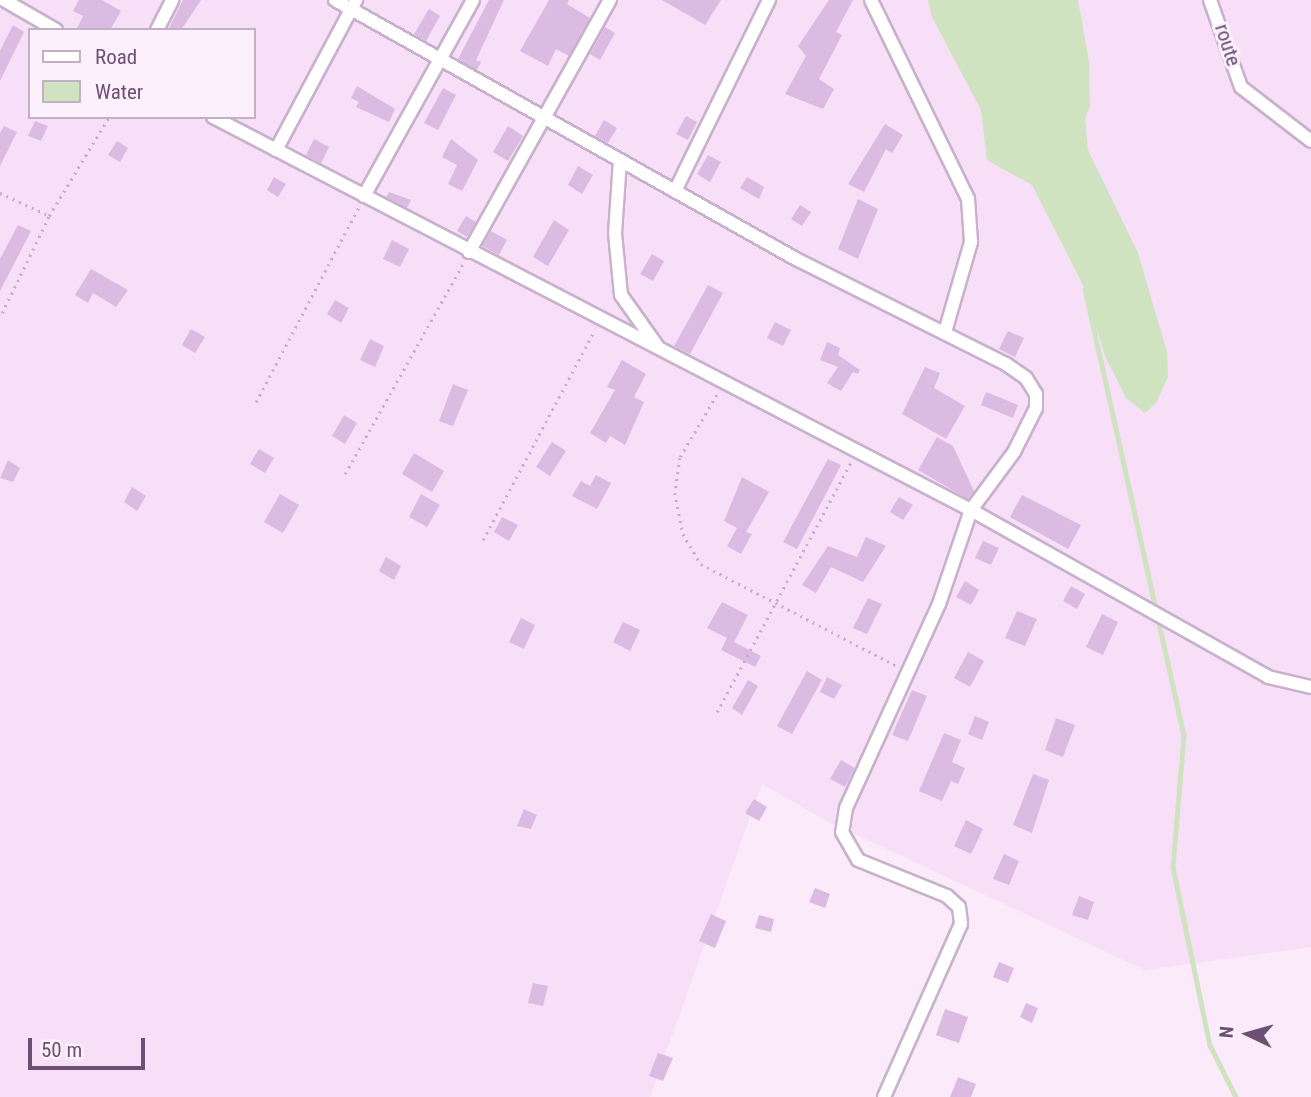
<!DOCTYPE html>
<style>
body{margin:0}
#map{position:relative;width:1311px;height:1097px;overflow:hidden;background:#fbeafa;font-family:"Roboto Condensed",sans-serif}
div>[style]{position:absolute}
.residential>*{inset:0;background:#f6dff7}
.water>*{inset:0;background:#cfe3c0}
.stream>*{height:4.5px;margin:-2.25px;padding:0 2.25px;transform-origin:2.25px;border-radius:2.25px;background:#cfe3c0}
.building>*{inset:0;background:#dcbbe3}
.path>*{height:2.5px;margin-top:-1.25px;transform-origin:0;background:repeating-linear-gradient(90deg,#cba7d3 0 2px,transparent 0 7px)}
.roads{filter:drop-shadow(2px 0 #c8b1cc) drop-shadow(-2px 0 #c8b1cc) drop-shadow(0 2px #c8b1cc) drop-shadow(0 -2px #c8b1cc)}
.street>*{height:12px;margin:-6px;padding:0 6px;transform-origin:6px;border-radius:6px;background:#fff}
span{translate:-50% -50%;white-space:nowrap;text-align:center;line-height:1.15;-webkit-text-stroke:6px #fdf0fd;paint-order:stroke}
.street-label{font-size:21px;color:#6c5073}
.legend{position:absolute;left:28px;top:28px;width:228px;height:91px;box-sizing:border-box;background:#fdf0fd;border:2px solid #c3b0c6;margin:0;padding:9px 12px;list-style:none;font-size:21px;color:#6c5073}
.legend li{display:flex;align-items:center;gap:14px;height:35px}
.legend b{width:35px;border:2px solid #c3b0c6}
.north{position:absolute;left:1213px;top:999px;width:70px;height:70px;-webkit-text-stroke:5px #fdf0fd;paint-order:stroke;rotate:275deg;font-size:19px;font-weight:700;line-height:28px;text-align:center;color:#6c5073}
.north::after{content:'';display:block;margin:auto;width:24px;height:32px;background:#6c5073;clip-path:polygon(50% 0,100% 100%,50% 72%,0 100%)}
.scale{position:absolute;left:28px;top:1038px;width:117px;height:32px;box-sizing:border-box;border:4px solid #6c5073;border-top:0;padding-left:9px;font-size:21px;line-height:24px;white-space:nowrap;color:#6c5073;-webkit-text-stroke:5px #fdf0fd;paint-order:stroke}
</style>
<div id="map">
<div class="residential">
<div style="clip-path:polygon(evenodd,0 0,1311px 0,1311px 947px,1145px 970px,827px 821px,762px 784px,650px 1097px,0 1097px,0 0,30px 30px,254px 30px,254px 117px,30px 117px,30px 30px)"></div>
</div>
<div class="water">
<div style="clip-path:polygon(928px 0,1078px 0,1089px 62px,1090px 106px,1085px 118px,1088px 150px,1138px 253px,1167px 352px,1168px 377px,1156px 403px,1145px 413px,1126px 398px,1105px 356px,1084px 287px,1032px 185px,987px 160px,981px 110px,932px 17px)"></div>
</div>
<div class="stream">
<div style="left:1085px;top:289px;width:458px;rotate:77.5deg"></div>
<div style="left:1184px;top:736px;width:131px;rotate:94.8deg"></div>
<div style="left:1173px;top:867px;width:182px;rotate:78.3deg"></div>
<div style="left:1210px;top:1045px;width:58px;rotate:63.4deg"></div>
</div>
<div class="building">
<div style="clip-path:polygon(79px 0,102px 0,121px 11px,110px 30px,76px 30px,83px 16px,73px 11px)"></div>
<div style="clip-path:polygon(183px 0,201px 0,181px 30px,168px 30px)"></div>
<div style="clip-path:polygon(489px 0,504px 0,476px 60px,481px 62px,477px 70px,458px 59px)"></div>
<div style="clip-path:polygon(549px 0,569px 0,567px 4px,590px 18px,569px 56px,556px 49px,548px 66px,520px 51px)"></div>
<div style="clip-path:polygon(662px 0,721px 0,705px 25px)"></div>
<div style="clip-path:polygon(829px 0,853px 0,836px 32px,842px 35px,819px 79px,834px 89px,823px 109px,785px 94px,806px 56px,798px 46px)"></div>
<div style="clip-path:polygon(429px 9px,440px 16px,426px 41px,414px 34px)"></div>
<div style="clip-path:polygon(13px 25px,24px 32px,0 81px,0 51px)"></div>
<div style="clip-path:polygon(605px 27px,615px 33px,600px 60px,590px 54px)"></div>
<div style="clip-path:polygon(357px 86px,395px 109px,389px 122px,356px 107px,359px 102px,351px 98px)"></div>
<div style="clip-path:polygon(443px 88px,456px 95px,438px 130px,424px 123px)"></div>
<div style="clip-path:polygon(686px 116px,697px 122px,688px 140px,676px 134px)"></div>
<div style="clip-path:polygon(604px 120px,617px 128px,608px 143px,595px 136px)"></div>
<div style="clip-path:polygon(35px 121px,48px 126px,41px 141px,28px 136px)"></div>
<div style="clip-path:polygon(885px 124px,903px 135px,892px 153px,886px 149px,864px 192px,848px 184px)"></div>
<div style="clip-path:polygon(4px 126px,17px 132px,0 166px,0 133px)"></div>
<div style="clip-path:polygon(508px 126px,523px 136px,508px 161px,493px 152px)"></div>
<div style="clip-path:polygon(314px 139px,329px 147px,321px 163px,306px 155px)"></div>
<div style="clip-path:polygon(451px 139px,478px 160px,462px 191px,448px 184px,457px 165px,442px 157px)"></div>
<div style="clip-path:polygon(117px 141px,128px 148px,120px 162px,108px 155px)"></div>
<div style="clip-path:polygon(708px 155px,721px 162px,710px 182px,697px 174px)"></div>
<div style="clip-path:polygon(578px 166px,593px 175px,582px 194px,568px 185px)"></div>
<div style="clip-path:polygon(274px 177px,286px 184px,278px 197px,267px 190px)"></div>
<div style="clip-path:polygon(747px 177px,764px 187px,759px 199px,740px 188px)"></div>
<div style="clip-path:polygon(389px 192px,411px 200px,407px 208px,386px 197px)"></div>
<div style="clip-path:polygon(858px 199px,878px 209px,858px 259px,838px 249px)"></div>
<div style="clip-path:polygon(800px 205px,811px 212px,802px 226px,791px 219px)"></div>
<div style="clip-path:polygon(466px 216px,476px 222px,467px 237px,457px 231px)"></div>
<div style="clip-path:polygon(554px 220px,569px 230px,548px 266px,533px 257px)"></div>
<div style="clip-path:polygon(18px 225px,31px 231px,0 291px,0 259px)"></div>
<div style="clip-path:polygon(491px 231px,507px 240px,499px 255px,482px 246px)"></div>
<div style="clip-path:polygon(392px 240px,409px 249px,400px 267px,383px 259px)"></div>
<div style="clip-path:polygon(652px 254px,664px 261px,653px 281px,640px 274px)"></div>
<div style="clip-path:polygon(91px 269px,128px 290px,116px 307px,93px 293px,88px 303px,75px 295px)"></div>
<div style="clip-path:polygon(708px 285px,723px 293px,690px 354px,674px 346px)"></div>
<div style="clip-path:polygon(335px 300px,349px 308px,341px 323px,327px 314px)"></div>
<div style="clip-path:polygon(775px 322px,791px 330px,783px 346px,767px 338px)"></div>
<div style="clip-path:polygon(191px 329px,205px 337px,195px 353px,182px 345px)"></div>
<div style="clip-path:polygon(1008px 331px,1024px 338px,1015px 357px,999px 349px)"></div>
<div style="clip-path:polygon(370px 339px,384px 346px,375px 367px,360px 360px)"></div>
<div style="clip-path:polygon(827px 342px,840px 348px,838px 355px,860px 370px,858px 374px,853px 372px,841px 391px,827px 383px,838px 367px,820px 360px)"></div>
<div style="clip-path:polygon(622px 360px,646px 374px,634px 397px,644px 402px,625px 445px,610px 436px,606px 443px,590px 433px,615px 390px,607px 387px)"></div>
<div style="clip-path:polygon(925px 367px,940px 373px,934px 388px,965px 406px,946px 439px,902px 414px)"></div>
<div style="clip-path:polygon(453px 384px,468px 390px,453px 426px,439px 421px)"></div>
<div style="clip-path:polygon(986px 392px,1018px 405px,1013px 418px,981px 405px)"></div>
<div style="clip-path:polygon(344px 415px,357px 423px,345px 444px,332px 436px)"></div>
<div style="clip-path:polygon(937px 437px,953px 446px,974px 491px,968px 499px,918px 470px)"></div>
<div style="clip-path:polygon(552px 442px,566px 451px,550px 476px,536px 467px)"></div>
<div style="clip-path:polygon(259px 449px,274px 458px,265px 473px,250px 464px)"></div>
<div style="clip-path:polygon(414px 453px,444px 471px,432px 492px,402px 474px)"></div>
<div style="clip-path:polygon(828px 459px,841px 465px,797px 549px,783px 542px)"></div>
<div style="clip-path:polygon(8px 460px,20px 468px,13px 482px,0 478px)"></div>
<div style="clip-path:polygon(596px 475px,611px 483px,597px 509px,572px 496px,581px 481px,590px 486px)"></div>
<div style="clip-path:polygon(742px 477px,769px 492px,746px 532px,752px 534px,741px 554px,727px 546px,737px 528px,724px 521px)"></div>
<div style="clip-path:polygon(132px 487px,146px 496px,137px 511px,124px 502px)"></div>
<div style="clip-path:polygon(280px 494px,299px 505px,283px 533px,264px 522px)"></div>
<div style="clip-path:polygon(421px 494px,440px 505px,427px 527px,409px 517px)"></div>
<div style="clip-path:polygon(1022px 495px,1081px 525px,1068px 549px,1010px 517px)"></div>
<div style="clip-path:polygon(899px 497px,913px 505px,903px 520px,890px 512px)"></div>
<div style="clip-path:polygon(502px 517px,518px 525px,509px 541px,494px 532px)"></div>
<div style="clip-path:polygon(866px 537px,886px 546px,863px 582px,831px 567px,816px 593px,802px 585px,828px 546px,857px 557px)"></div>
<div style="clip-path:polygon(983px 541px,999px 548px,991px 565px,975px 558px)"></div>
<div style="clip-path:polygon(386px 557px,401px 566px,394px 580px,379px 571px)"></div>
<div style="clip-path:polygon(965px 581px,979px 590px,971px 605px,956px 597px)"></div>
<div style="clip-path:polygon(1071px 586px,1085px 594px,1077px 609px,1063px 601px)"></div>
<div style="clip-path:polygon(868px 598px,882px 604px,867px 634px,853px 628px)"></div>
<div style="clip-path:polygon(722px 602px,748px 615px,734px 642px,761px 656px,755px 667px,721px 650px,727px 638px,707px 628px)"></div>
<div style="clip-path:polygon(1017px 611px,1037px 619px,1025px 646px,1005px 638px)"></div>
<div style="clip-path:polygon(1102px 614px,1118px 622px,1103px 655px,1086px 647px)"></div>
<div style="clip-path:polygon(521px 618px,535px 625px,524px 649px,509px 642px)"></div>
<div style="clip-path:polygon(623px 622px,640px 630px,630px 651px,613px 642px)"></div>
<div style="clip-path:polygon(968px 652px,984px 661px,970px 687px,954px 678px)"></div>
<div style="clip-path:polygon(807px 671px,822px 680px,792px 734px,777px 726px)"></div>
<div style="clip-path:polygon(827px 677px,842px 685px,834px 699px,820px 692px)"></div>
<div style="clip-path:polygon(748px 680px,758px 686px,742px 715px,732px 708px)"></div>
<div style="clip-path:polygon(912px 690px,927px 696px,908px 741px,892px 735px)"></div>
<div style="clip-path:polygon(975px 716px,989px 722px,982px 740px,968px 734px)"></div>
<div style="clip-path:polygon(1056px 718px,1075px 725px,1063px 757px,1045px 750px)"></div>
<div style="clip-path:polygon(944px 733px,961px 740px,952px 762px,965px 768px,958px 784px,951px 781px,942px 801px,919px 791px)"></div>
<div style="clip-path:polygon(841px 760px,855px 768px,845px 787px,830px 779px)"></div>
<div style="clip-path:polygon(1033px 774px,1049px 780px,1032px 833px,1013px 825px)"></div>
<div style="clip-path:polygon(754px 799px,767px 807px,759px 821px,745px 813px)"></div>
<div style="clip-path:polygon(524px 809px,537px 815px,531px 829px,517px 826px)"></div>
<div style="clip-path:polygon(966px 820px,983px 829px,971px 854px,954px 846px)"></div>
<div style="clip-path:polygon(1004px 854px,1019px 861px,1009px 885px,993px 879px)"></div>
<div style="clip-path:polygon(815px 888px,830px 894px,825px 908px,809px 902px)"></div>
<div style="clip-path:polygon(1079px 896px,1094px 902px,1088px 920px,1072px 915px)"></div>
<div style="clip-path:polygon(711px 914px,726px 921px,715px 948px,699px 941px)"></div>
<div style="clip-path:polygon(759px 915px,774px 919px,771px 932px,755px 928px)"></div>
<div style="clip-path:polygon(999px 962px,1014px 968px,1008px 983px,993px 977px)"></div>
<div style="clip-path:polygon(533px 983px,548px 986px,543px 1006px,528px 1003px)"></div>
<div style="clip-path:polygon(1026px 1003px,1038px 1008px,1032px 1023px,1020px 1017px)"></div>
<div style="clip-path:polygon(945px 1009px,968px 1017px,959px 1043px,936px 1035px)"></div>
<div style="clip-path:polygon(658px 1053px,673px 1058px,663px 1081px,649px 1076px)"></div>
<div style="clip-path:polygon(958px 1077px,976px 1084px,971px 1097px,950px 1097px)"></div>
</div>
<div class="path">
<div style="left:0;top:193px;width:53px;rotate:24.6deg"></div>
<div style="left:2px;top:313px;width:108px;rotate:-64.1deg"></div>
<div style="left:49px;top:216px;width:116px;rotate:-58.8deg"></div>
<div style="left:717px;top:395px;width:73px;rotate:120.4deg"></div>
<div style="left:680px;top:458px;width:35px;rotate:98deg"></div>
<div style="left:675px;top:493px;width:42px;rotate:79deg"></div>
<div style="left:683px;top:534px;width:35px;rotate:59deg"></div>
<div style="left:701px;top:564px;width:221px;rotate:27.5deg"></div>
<div style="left:256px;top:402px;width:221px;rotate:-62.2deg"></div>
<div style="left:345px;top:474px;width:241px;rotate:-60.7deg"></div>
<div style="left:483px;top:540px;width:237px;rotate:-62deg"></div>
<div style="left:717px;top:712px;width:284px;rotate:-61.8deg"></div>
</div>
<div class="roads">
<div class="street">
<div style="left:4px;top:0;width:60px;rotate:30deg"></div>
<div style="left:335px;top:0;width:529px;rotate:29.33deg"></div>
<div style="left:796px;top:259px;width:235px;rotate:26.6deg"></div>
<div style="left:1006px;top:364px;width:24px;rotate:35deg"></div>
<div style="left:1026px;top:378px;width:19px;rotate:58deg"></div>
<div style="left:1036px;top:394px;width:14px;rotate:90deg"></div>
<div style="left:1036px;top:408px;width:49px;rotate:116.6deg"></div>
<div style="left:1014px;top:452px;width:72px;rotate:126.6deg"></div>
<div style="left:971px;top:510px;width:99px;rotate:108.8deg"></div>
<div style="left:939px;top:604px;width:224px;rotate:114.5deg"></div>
<div style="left:846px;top:808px;width:24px;rotate:99deg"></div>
<div style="left:842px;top:832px;width:32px;rotate:60deg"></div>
<div style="left:858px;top:860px;width:96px;rotate:22deg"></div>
<div style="left:947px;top:896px;width:16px;rotate:43deg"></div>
<div style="left:959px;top:907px;width:17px;rotate:83deg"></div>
<div style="left:961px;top:924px;width:189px;rotate:114deg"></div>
<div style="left:871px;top:0;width:221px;rotate:64deg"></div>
<div style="left:968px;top:199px;width:43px;rotate:86deg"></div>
<div style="left:971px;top:242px;width:94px;rotate:106.1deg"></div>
<div style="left:1210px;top:0;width:92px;rotate:70.4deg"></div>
<div style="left:1241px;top:87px;width:88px;rotate:37.6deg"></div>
<div style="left:157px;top:30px;width:34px;rotate:-63deg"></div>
<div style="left:213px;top:117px;width:854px;rotate:27.41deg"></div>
<div style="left:971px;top:510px;width:341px;rotate:29.3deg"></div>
<div style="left:1268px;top:677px;width:44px;rotate:13.1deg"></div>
<div style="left:276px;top:150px;width:170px;rotate:-61.9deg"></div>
<div style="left:620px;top:160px;width:73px;rotate:93.9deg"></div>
<div style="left:615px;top:233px;width:62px;rotate:84.5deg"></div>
<div style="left:621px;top:295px;width:64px;rotate:54.6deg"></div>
<div style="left:675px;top:191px;width:213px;rotate:-63.8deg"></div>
<div style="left:364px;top:196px;width:224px;rotate:-60.9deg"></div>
<div style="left:469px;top:252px;width:289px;rotate:-60.8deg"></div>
</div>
</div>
<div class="street-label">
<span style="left:1228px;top:45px;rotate:72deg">route</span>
</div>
<ul class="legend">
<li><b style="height:9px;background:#fff"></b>Road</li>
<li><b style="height:19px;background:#cfe3c0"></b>Water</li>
</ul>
<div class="north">N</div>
<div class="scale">50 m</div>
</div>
